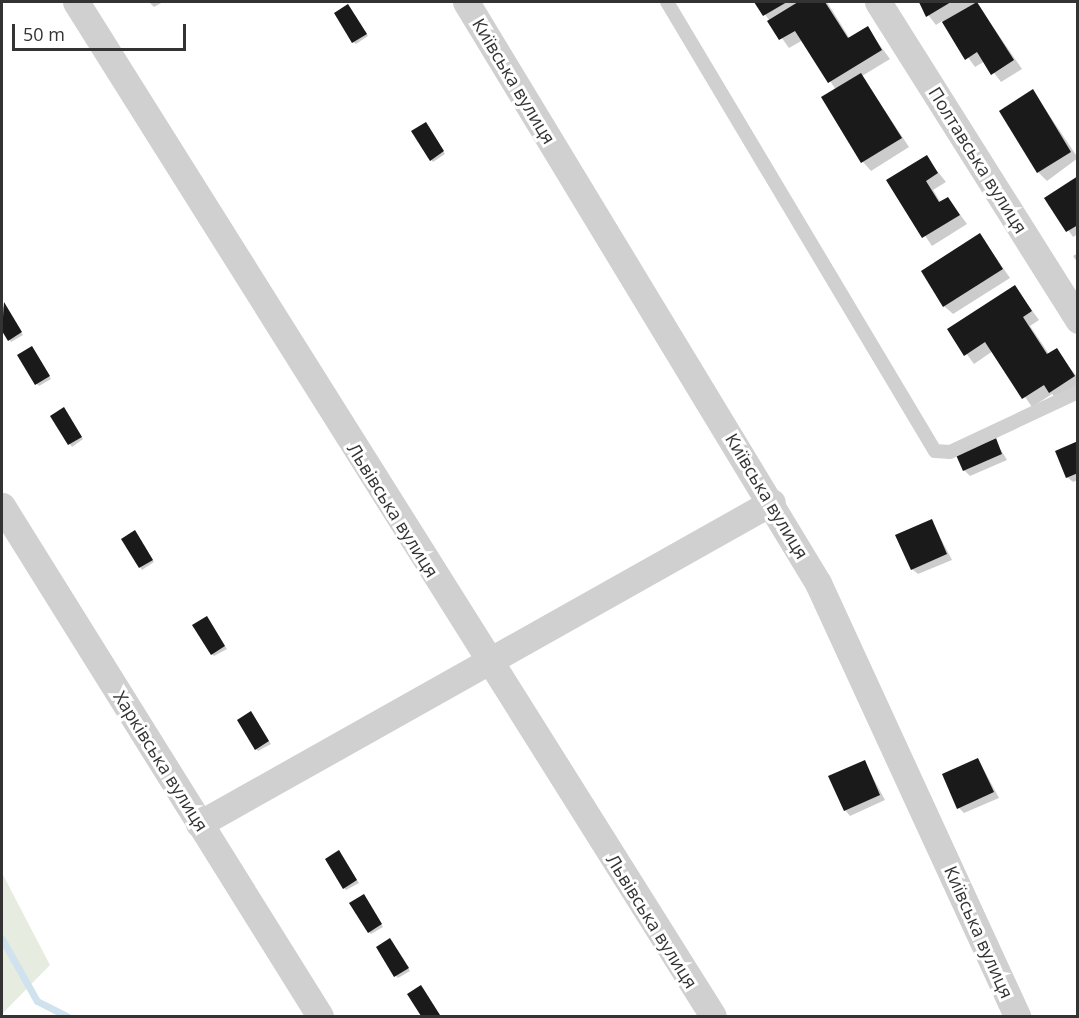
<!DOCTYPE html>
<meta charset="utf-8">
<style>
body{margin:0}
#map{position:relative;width:1079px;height:1018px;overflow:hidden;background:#fff;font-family:"Open Sans",sans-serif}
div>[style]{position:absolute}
.green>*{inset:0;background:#e6ecdf}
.shadow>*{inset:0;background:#0003}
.stream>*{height:7px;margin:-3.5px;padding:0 3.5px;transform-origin:3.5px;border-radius:3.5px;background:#cfe2ee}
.building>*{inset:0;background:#1a1a1a}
.service>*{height:14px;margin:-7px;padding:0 7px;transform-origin:7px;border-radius:7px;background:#d0d0d0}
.minor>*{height:27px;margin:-13.5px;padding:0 13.5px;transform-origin:13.5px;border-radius:13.5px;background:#d0d0d0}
span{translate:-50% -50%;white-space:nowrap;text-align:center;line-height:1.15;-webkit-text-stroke:6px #fff;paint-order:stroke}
.street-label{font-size:18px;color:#333}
.frame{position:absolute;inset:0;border:3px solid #333;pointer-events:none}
.scale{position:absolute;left:12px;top:24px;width:174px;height:27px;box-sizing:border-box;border:3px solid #333;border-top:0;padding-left:8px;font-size:18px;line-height:21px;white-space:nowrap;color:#333;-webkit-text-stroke:4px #fff;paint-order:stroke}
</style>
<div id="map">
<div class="green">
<div style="clip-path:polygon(2px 873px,50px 965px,2px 1014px)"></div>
</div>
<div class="shadow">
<div style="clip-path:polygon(149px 2px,163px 2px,154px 7px)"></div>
<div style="clip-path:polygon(756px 2px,827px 2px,850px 39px,867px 28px,890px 59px,862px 76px,909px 147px,871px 171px,863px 162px,836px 90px,803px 40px,789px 48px)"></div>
<div style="clip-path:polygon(976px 2px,1022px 69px,1001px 82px,985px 61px,975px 67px,942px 21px,936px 25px,919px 3px)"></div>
<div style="clip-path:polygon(350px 8px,368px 36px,356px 44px,353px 42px)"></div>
<div style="clip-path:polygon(1033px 91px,1078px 158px,1047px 181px,1038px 172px)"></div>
<div style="clip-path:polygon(428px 126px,445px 154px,433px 162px,431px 160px)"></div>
<div style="clip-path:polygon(926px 157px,946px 182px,933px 190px,941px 203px,948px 198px,967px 224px,932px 246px,888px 181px)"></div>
<div style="clip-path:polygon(1078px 178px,1078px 234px,1073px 237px,1046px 198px)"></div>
<div style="clip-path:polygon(980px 235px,1010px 278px,953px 314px,944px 306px)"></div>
<div style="clip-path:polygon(1078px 253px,1078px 263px,1073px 256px)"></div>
<div style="clip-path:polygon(1015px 287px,1039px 320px,1030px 326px,1049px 354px,1056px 350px,1078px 378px,1078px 388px,1058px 401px,1052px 394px,1032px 407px,993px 351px,974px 364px,949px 330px)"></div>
<div style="clip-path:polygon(2px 305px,23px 335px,11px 342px,2px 328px)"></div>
<div style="clip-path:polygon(34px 350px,51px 379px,39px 386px,37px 384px)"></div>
<div style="clip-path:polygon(66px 411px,83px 439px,72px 447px,52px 416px)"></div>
<div style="clip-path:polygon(995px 440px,1007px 460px,970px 476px,964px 470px)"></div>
<div style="clip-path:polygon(1078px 443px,1078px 480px,1073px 482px,1067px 477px)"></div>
<div style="clip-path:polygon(931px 520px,952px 560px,918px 574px,912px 569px)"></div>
<div style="clip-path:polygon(137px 534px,154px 562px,142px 570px,123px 539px)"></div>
<div style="clip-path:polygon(209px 620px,227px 649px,214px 656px,212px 654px)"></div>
<div style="clip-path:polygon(253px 715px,271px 744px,258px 751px,256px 749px)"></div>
<div style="clip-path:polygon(978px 759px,999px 798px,964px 813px,959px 808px)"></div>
<div style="clip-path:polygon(864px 761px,885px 800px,850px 816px,845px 810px)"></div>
<div style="clip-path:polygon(341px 855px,359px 883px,346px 890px,344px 888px)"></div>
<div style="clip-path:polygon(366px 899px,383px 927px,371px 934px,369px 932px)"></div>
<div style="clip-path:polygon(392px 943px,410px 971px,398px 978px,396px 976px)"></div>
</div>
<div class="stream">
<div style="left:2px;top:939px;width:71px;rotate:60.6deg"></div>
<div style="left:37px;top:1001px;width:34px;rotate:27deg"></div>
</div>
<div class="building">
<div style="clip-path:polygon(754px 2px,787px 2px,763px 16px)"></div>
<div style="clip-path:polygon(798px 2px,825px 2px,848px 38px,868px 26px,882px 50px,828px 83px,795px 31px,779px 40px,767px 21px)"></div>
<div style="clip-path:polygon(919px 2px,951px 2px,926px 17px)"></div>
<div style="clip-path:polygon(977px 2px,1014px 60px,991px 75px,977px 52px,965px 60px,942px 22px)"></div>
<div style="clip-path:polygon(348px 4px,367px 34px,352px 43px,334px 13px)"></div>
<div style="clip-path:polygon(861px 73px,902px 138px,861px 163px,821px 97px)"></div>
<div style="clip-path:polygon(1033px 89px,1071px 152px,1037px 173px,999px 111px)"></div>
<div style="clip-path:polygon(426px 122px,444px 151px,430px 161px,411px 131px)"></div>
<div style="clip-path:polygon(927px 155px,938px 173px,926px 181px,939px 202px,948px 197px,960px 215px,922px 238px,886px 180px)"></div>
<div style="clip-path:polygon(1078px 176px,1078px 225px,1066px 232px,1044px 198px)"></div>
<div style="clip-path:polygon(980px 233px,1003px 269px,943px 307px,921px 271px)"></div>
<div style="clip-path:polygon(1015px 285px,1032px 311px,1023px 317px,1047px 354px,1057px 348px,1075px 376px,1049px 393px,1044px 385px,1022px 399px,985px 342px,964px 356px,947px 329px)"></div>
<div style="clip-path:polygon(4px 302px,22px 332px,8px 341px,2px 331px)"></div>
<div style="clip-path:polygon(32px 346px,50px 376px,35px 385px,17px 355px)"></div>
<div style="clip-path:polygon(64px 407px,82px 437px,68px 445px,50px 416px)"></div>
<div style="clip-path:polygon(996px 438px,1002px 454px,963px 471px,956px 455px)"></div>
<div style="clip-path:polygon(1078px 441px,1078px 473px,1066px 478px,1055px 451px)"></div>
<div style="clip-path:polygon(932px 519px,947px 554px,911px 570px,895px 535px)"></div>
<div style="clip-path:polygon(135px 530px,153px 560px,139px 568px,121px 539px)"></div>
<div style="clip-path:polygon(207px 616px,225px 646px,211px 655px,192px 625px)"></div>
<div style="clip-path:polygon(251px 711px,269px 741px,255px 750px,237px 720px)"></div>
<div style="clip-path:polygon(978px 758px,994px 792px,957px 809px,942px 774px)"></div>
<div style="clip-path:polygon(865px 760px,880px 795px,844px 811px,828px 776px)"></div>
<div style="clip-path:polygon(339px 850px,357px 880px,343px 889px,325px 859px)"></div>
<div style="clip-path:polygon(364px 894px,382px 924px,368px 933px,349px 903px)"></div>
<div style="clip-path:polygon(390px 938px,409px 968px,394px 977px,376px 947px)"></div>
<div style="clip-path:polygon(421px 985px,440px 1015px,437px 1016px,421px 1016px,407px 994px)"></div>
</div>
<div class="service">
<div style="left:667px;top:2px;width:523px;rotate:59.17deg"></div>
<div style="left:935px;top:451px;width:15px;rotate:4deg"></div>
<div style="left:950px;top:452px;width:141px;rotate:-25.1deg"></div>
</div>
<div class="minor">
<div style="left:76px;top:2px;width:1197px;rotate:57.86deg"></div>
<div style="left:466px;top:2px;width:679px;rotate:58.79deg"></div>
<div style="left:818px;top:583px;width:477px;rotate:65.3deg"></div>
<div style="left:878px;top:2px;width:376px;rotate:57.8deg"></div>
<div style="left:2px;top:506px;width:601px;rotate:58.06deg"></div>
<div style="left:199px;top:824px;width:657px;rotate:-29.33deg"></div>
</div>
<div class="street-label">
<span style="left:514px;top:81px;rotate:59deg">Київська вулиця</span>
<span style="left:978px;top:160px;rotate:58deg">Полтавська вулиця</span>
<span style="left:767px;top:496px;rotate:59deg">Київська вулиця</span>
<span style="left:393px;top:510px;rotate:58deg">Львівська вулиця</span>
<span style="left:161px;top:761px;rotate:58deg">Харківська вулиця</span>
<span style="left:652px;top:921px;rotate:58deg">Львівська вулиця</span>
<span style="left:979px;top:932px;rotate:66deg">Київська вулиця</span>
</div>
<div class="frame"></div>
<div class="scale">50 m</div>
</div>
